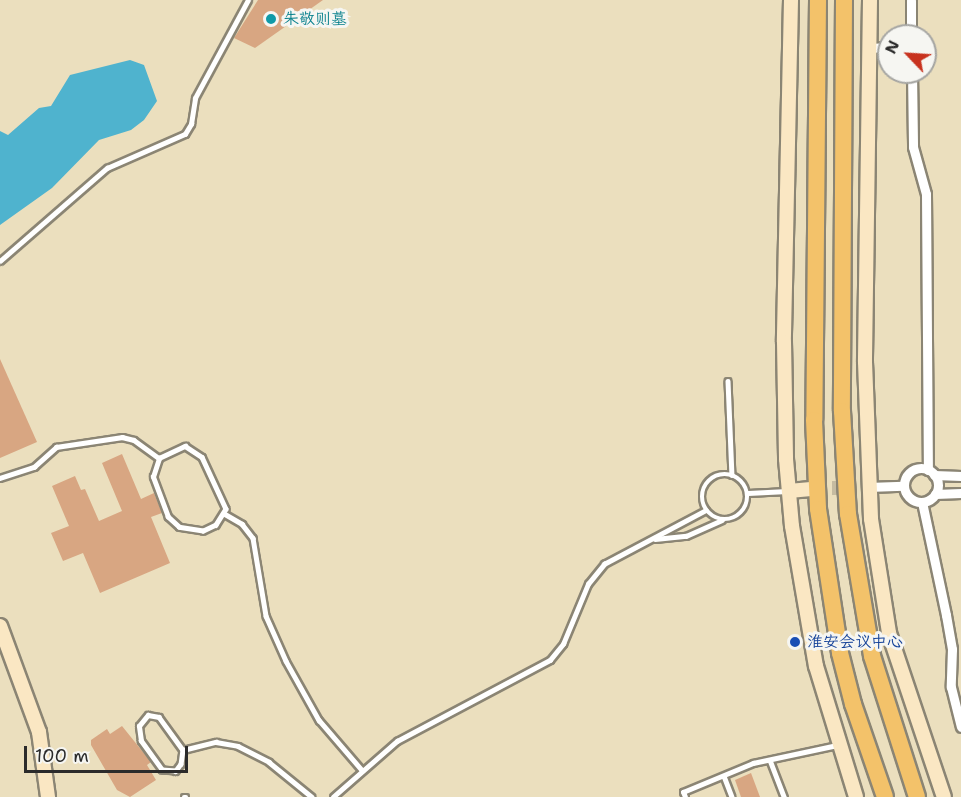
<!DOCTYPE html>
<meta charset="utf-8">
<style>
body{margin:0}
#map{position:relative;width:961px;height:797px;overflow:hidden;background:#ebdfbe;font-family:"Shantell Sans","LXGW WenKai TC",sans-serif}
div>[style]{position:absolute}
.water>*{inset:0;background:#4fb3ce}
.building>*{inset:0;background:#d8a682}
.secondary-tunnel>*{height:14px;margin-top:-7px;transform-origin:0;background:repeating-linear-gradient(90deg,#c5bba1 0 14px,transparent 0 21px)}
.roads{filter:drop-shadow(2px 0 #8b8574) drop-shadow(-2px 0 #8b8574) drop-shadow(0 2px #8b8574) drop-shadow(0 -2px #8b8574)}
.lane>*{height:4.5px;margin:-2.25px;padding:0 2.25px;transform-origin:2.25px;border-radius:2.25px;background:#fff}
.lane>.ring{margin:-2.25px;padding:0;box-sizing:content-box;background:none;border:4.5px solid #fff;border-radius:50%}
.street>*{height:9px;margin:-4.5px;padding:0 4.5px;transform-origin:4.5px;border-radius:4.5px;background:#fff}
.street>.ring{margin:-4.5px;padding:0;box-sizing:content-box;background:none;border:9px solid #fff;border-radius:50%}
.secondary>*{height:14px;margin:-7px;padding:0 7px;transform-origin:7px;border-radius:7px;background:#fae7c3}
.highway>*{height:16px;margin:-8px;padding:0 8px;transform-origin:8px;border-radius:8px;background:#f3c26a}
.dots>*{width:16px;height:16px;translate:-50% -50%;box-sizing:border-box;border:3px solid #f6f6f2;border-radius:50%}
span{translate:-50% -50%;white-space:nowrap;text-align:center;line-height:1.15;-webkit-text-stroke:6px #f6f6f2;paint-order:stroke}
.culture-label{font-size:16px;color:#0d838f}
.left{translate:0 -50%;text-align:left}
.transit-label{font-size:16px;color:#164399}
.north{position:absolute;left:877px;top:24px;width:60px;height:60px;box-sizing:border-box;background:#f6f6f2;border:2px solid #a5a5a2;border-radius:50%;rotate:295deg;font-size:16px;font-weight:700;line-height:24px;text-align:center;color:#2b2b2b}
.north::after{content:'';display:block;margin:auto;width:21px;height:27px;background:#c8321e;clip-path:polygon(50% 0,100% 100%,50% 72%,0 100%)}
.scale{position:absolute;left:24px;top:746px;width:164px;height:27px;box-sizing:border-box;border:3px solid #2b2b2b;border-top:0;padding-left:8px;font-size:18px;line-height:21px;white-space:nowrap;color:#2b2b2b;-webkit-text-stroke:4px #f6f6f2;paint-order:stroke}
</style>
<div id="map">
<div class="water">
<div style="clip-path:polygon(130px 60px,144px 65px,157px 101px,144px 120px,131px 130px,99px 140px,52px 188px,0 225px,0 131px,8px 135px,39px 108px,51px 106px,70px 75px)"></div>
</div>
<div class="building">
<div style="clip-path:polygon(258px 0,323px 0,255px 48px,234px 38px)"></div>
<div style="clip-path:polygon(0 359px,37px 442px,0 458px)"></div>
<div style="clip-path:polygon(122px 454px,141px 499px,154px 493px,162px 513px,151px 517px,170px 563px,100px 593px,83px 553px,63px 561px,51px 533px,69px 526px,52px 486px,75px 476px,81px 490px,85px 489px,99px 521px,122px 511px,102px 463px)"></div>
<div style="clip-path:polygon(122px 726px,151px 762px,147px 765px,156px 780px,130px 797px,117px 790px,91px 745px,91px 740px,107px 729px,110px 734px)"></div>
<div style="clip-path:polygon(751px 773px,760px 797px,741px 797px,735px 780px)"></div>
</div>
<div class="secondary-tunnel">
<div style="left:811px;top:489px;width:45px;rotate:-2.5deg"></div>
</div>
<div class="roads">
<div class="lane">
<div style="left:0;top:261px;width:142px;rotate:-41deg"></div>
<div style="left:107px;top:168px;width:85px;rotate:-23.6deg"></div>
<div style="left:185px;top:134px;width:12px;rotate:-59deg"></div>
<div style="left:191px;top:124px;width:26px;rotate:-81deg"></div>
<div style="left:195px;top:98px;width:111px;rotate:-61.6deg"></div>
<div style="left:728px;top:381px;width:94px;rotate:87.6deg"></div>
<div style="left:185px;top:446px;width:20px;rotate:33deg"></div>
<div style="left:202px;top:457px;width:57px;rotate:65.2deg"></div>
<div style="left:226px;top:509px;width:19px;rotate:122deg"></div>
<div style="left:216px;top:525px;width:14px;rotate:155deg"></div>
<div style="left:203px;top:531px;width:24px;rotate:-171deg"></div>
<div style="left:179px;top:527px;width:15px;rotate:-138deg"></div>
<div style="left:168px;top:517px;width:43px;rotate:-110.6deg"></div>
<div style="left:153px;top:477px;width:20px;rotate:-72deg"></div>
<div style="left:159px;top:458px;width:29px;rotate:-25deg"></div>
<div class="ring" style="left:702px;top:474px;width:41.5px;height:41.5px"></div>
<div style="left:0;top:478px;width:36px;rotate:-18deg"></div>
<div style="left:34px;top:467px;width:30px;rotate:-42deg"></div>
<div style="left:56px;top:447px;width:67px;rotate:-8.6deg"></div>
<div style="left:122px;top:437px;width:12px;rotate:14deg"></div>
<div style="left:134px;top:440px;width:31px;rotate:36deg"></div>
<div style="left:748px;top:493px;width:39px;rotate:-3deg"></div>
<div style="left:225px;top:514px;width:20px;rotate:30deg"></div>
<div style="left:242px;top:524px;width:18px;rotate:52deg"></div>
<div style="left:253px;top:538px;width:79px;rotate:80.5deg"></div>
<div style="left:266px;top:616px;width:49px;rotate:66deg"></div>
<div style="left:286px;top:661px;width:68px;rotate:60.8deg"></div>
<div style="left:319px;top:720px;width:66px;rotate:49.3deg"></div>
<div style="left:655px;top:539px;width:31px;rotate:-6deg"></div>
<div style="left:686px;top:536px;width:39px;rotate:-24deg"></div>
<div style="left:148px;top:715px;width:11px;rotate:10deg"></div>
<div style="left:159px;top:717px;width:41px;rotate:54deg"></div>
<div style="left:183px;top:750px;width:14px;rotate:98deg"></div>
<div style="left:181px;top:764px;width:9px;rotate:126deg"></div>
<div style="left:176px;top:771px;width:14px;rotate:-176deg"></div>
<div style="left:162px;top:770px;width:36px;rotate:-126deg"></div>
<div style="left:141px;top:741px;width:15px;rotate:-98deg"></div>
<div style="left:139px;top:726px;width:14px;rotate:-51deg"></div>
<div style="left:183px;top:750px;width:34px;rotate:-14deg"></div>
<div style="left:216px;top:742px;width:22px;rotate:10deg"></div>
<div style="left:238px;top:746px;width:35px;rotate:27deg"></div>
<div style="left:269px;top:762px;width:55px;rotate:39.1deg"></div>
<div style="left:770px;top:760px;width:40px;rotate:69deg"></div>
<div style="left:724px;top:776px;width:22px;rotate:69deg"></div>
<div style="left:184px;top:797px;width:2px"></div>
<div style="left:333px;top:797px;width:85px;rotate:-41.2deg"></div>
<div style="left:397px;top:741px;width:173px;rotate:-27.9deg"></div>
<div style="left:550px;top:660px;width:21px;rotate:-51deg"></div>
<div style="left:563px;top:644px;width:65px;rotate:-67.4deg"></div>
<div style="left:588px;top:584px;width:26px;rotate:-51deg"></div>
<div style="left:604px;top:564px;width:115px;rotate:-27.9deg"></div>
<div style="left:685px;top:797px;width:5px;rotate:-112deg"></div>
<div style="left:683px;top:792px;width:76px;rotate:-22.5deg"></div>
<div style="left:753px;top:763px;width:87px;rotate:-12deg"></div>
</div>
<div class="street">
<div style="left:911px;top:0;width:36px;rotate:90deg"></div>
<div style="left:870px;top:48px;width:19px;rotate:-3deg"></div>
<div style="left:912px;top:72px;width:75px;rotate:89.2deg"></div>
<div style="left:913px;top:147px;width:49px;rotate:74.5deg"></div>
<div style="left:926px;top:194px;width:276px;rotate:89.6deg"></div>
<div class="ring" style="left:904px;top:468px;width:25px;height:25px"></div>
<div style="left:934px;top:475px;width:27px;rotate:2deg"></div>
<div style="left:868px;top:487px;width:35px;rotate:-2deg"></div>
<div style="left:935px;top:494px;width:26px;rotate:-2deg"></div>
<div style="left:922px;top:502px;width:116px;rotate:78deg"></div>
<div style="left:946px;top:615px;width:35px;rotate:80deg"></div>
<div style="left:952px;top:649px;width:38px;rotate:92deg"></div>
<div style="left:951px;top:687px;width:41px;rotate:76deg"></div>
</div>
<div class="secondary">
<div style="left:791px;top:0;width:342px;rotate:91.2deg"></div>
<div style="left:784px;top:342px;width:117px;rotate:89deg"></div>
<div style="left:786px;top:459px;width:67px;rotate:84.9deg"></div>
<div style="left:792px;top:526px;width:142px;rotate:80.3deg"></div>
<div style="left:816px;top:666px;width:137px;rotate:73deg"></div>
<div style="left:870px;top:0;width:362px;rotate:90.8deg"></div>
<div style="left:865px;top:362px;width:157px;rotate:87.8deg"></div>
<div style="left:871px;top:519px;width:115px;rotate:81deg"></div>
<div style="left:889px;top:633px;width:173px;rotate:71.5deg"></div>
<div style="left:789px;top:491px;width:22px;rotate:-5deg"></div>
<div style="left:0;top:626px;width:113px;rotate:69.8deg"></div>
<div style="left:39px;top:732px;width:66px;rotate:82.1deg"></div>
</div>
<div class="highway">
<div style="left:818px;top:0;width:420px;rotate:90.5deg"></div>
<div style="left:814px;top:420px;width:89px;rotate:87.4deg"></div>
<div style="left:818px;top:509px;width:146px;rotate:81.3deg"></div>
<div style="left:840px;top:653px;width:53px;rotate:75.7deg"></div>
<div style="left:853px;top:704px;width:98px;rotate:71deg"></div>
<div style="left:844px;top:0;width:411px;rotate:90.3deg"></div>
<div style="left:842px;top:411px;width:103px;rotate:86.7deg"></div>
<div style="left:848px;top:514px;width:144px;rotate:80.4deg"></div>
<div style="left:872px;top:656px;width:148px;rotate:72.3deg"></div>
</div>
</div>
<div class="dots">
<div style="left:271px;top:19px;background:#0f9aa8"></div>
<div style="left:795px;top:642px;background:#1a4fb4"></div>
</div>
<div class="culture-label">
<span class="left" style="left:283px;top:19px">朱敬则墓</span>
</div>
<div class="transit-label">
<span class="left" style="left:807px;top:642px">淮安会议中心</span>
</div>
<div class="north">N</div>
<div class="scale">100 m</div>
</div>
